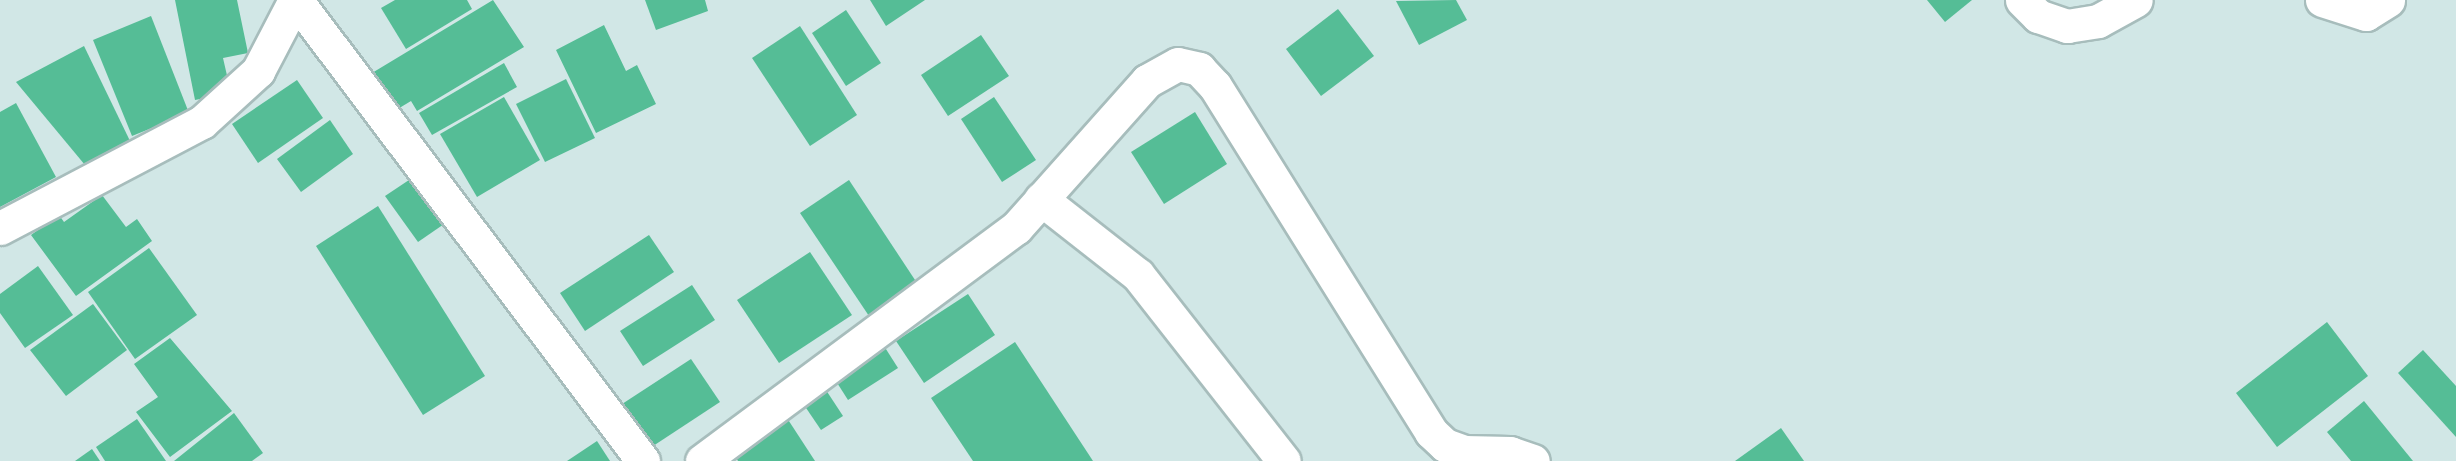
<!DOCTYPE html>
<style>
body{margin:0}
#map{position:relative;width:2456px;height:461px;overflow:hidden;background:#d1e7e6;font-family:Bitter,serif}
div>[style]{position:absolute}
.building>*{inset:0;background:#55bd96}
.roads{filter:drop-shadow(2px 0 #a7bdbc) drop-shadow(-2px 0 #a7bdbc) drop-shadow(0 2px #a7bdbc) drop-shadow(0 -2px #a7bdbc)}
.street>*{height:33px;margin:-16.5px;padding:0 16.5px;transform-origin:16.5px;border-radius:16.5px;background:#fff}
span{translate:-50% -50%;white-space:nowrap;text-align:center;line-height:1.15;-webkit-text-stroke:4.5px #d1e7e6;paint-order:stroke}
</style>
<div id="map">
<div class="building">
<div style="clip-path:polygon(175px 0,237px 0,248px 53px,223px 58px,231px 93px,195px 100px)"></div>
<div style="clip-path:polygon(395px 0,467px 0,472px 9px,406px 49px,381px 8px)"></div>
<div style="clip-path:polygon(493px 0,524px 47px,417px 111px,411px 101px,396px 110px,372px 73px)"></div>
<div style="clip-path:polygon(645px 0,705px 0,708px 11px,656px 30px)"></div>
<div style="clip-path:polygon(870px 0,925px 0,886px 26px)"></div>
<div style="clip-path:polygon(1456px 0,1467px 20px,1419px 45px,1396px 1px)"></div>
<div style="clip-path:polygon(1927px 0,1972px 0,1945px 22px)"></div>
<div style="clip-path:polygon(1338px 9px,1374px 56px,1321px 96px,1286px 49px)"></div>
<div style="clip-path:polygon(846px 10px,881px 63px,846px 86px,812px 33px)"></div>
<div style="clip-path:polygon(151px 16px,189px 113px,132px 136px,93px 40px)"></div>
<div style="clip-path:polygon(604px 25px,626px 71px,637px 65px,656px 104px,596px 133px,556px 50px)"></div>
<div style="clip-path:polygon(800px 26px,857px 115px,810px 146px,752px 58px)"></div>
<div style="clip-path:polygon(981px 35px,1009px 76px,948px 116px,921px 75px)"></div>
<div style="clip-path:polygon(84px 46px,131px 143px,85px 165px,16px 82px)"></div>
<div style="clip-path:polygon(504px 63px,517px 87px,432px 135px,419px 113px)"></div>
<div style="clip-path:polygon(566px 79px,595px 138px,545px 162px,516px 104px)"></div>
<div style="clip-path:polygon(297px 80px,323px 118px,258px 163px,232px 124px)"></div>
<div style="clip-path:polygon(504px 97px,540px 160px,477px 197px,440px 134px)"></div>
<div style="clip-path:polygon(994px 97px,1036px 160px,1002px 182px,961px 119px)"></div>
<div style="clip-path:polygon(16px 103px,56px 177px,0 207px,0 112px)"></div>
<div style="clip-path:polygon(1195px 112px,1227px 164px,1164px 204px,1131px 152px)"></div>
<div style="clip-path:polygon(330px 120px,353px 154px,301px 192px,277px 159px)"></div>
<div style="clip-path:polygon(415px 176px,447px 222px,418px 242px,385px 196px)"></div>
<div style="clip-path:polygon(849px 180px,917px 283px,869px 316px,800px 213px)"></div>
<div style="clip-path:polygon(102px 195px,126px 227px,137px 219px,152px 241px,76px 296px,31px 235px,59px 215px,64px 222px)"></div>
<div style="clip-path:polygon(378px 206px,485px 376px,423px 415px,316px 246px)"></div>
<div style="clip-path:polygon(649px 235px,674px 272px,585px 331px,560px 293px)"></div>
<div style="clip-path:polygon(149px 248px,197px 315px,135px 359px,88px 292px)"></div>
<div style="clip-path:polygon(810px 252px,852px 315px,779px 363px,737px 300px)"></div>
<div style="clip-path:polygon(38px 266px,73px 315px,25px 348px,0 313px,0 294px)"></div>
<div style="clip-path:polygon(692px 285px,715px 320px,643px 366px,620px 331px)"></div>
<div style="clip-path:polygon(968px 294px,995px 335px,924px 383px,896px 341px)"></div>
<div style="clip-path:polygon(93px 304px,127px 350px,66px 396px,30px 350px)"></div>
<div style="clip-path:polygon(2327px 322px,2368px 376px,2277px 447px,2236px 393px)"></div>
<div style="clip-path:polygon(170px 338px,232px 411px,170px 457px,136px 412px,158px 397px,134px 364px)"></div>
<div style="clip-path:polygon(1015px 342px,1093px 461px,973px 461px,931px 398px)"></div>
<div style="clip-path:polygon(884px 346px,898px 368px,848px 400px,834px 378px)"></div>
<div style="clip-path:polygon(2423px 350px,2456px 386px,2456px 437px,2398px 373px)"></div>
<div style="clip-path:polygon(691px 359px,720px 402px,647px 450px,619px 406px)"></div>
<div style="clip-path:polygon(824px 387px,843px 416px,821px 430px,802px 402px)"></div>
<div style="clip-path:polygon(2364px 401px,2413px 461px,2351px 461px,2327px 432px)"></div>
<div style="clip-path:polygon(234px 413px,263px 453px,252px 461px,174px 461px)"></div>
<div style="clip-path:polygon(785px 415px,815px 461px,738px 461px,731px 450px)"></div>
<div style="clip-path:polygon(137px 419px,166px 461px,105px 461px,96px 447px)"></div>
<div style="clip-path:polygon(1781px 428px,1804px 461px,1735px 461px)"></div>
<div style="clip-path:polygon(597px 441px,610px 461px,567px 461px)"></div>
<div style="clip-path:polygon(92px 449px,100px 461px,75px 461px)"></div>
</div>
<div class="roads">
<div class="street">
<div style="left:296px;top:0;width:577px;rotate:53.03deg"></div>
<div style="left:2022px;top:0;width:23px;rotate:45deg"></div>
<div style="left:2038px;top:16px;width:31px;rotate:19deg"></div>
<div style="left:2067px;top:26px;width:31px;rotate:-9deg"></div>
<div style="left:2098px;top:21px;width:43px;rotate:-28.9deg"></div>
<div style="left:2322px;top:0;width:46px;rotate:17.7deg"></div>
<div style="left:2366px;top:14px;width:26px;rotate:-32deg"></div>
<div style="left:1041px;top:199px;width:123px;rotate:38.1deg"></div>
<div style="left:1138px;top:275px;width:236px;rotate:51.9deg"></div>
<div style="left:0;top:228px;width:228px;rotate:-27.7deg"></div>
<div style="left:202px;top:122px;width:76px;rotate:-42.3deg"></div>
<div style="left:258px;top:71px;width:80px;rotate:-62.5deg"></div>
<div style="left:702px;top:461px;width:391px;rotate:-36.6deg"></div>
<div style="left:1016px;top:228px;width:197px;rotate:-48.3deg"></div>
<div style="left:1147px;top:81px;width:35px;rotate:-29deg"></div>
<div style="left:1178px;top:64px;width:22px;rotate:13deg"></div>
<div style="left:1199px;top:69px;width:23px;rotate:47deg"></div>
<div style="left:1215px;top:86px;width:408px;rotate:58deg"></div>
<div style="left:1431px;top:432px;width:19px;rotate:43deg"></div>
<div style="left:1445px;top:445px;width:20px;rotate:20deg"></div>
<div style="left:1464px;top:452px;width:46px;rotate:1.2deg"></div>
<div style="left:1510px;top:453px;width:24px;rotate:19deg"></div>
</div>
</div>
</div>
